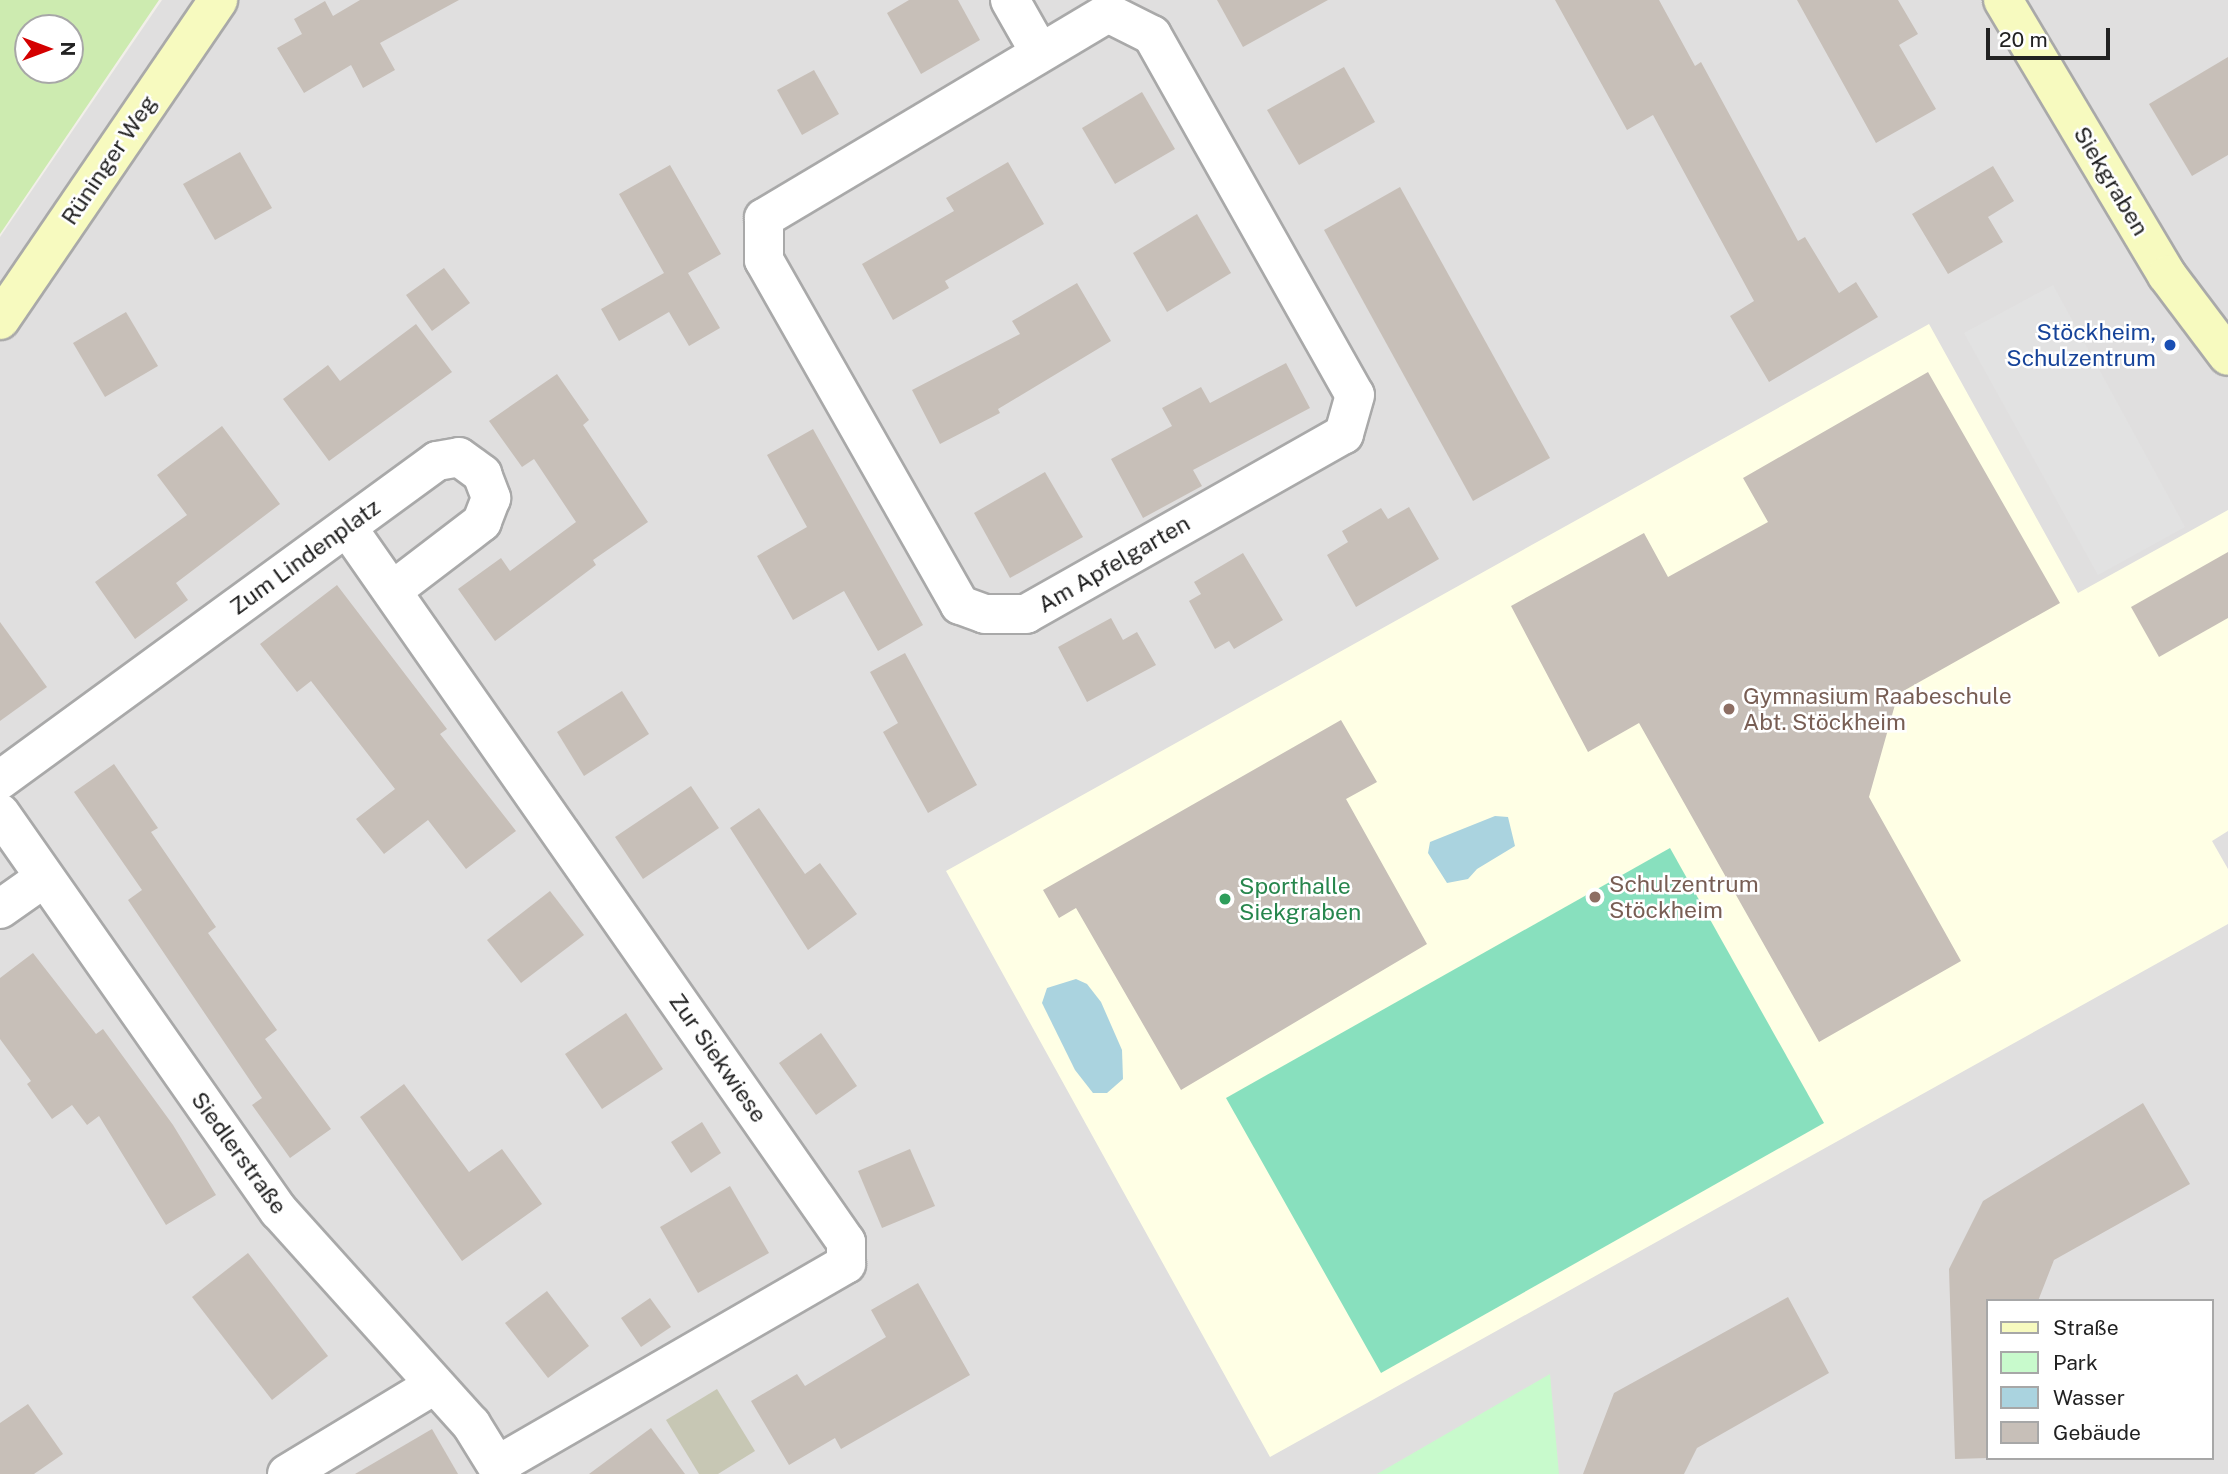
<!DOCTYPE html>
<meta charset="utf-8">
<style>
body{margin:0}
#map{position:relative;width:2228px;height:1474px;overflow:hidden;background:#f2efe9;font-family:"Public Sans",sans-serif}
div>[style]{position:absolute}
.residential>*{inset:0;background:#e0dfdf}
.education>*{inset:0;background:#ffffe5}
.construction>*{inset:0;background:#c7c7b4}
.grass>*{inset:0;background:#cdebb0}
.park>*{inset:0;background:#c8facc}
.pitch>*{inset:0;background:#88e0be}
.parking>*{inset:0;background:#e2e2e2}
.water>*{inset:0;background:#aad3df}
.building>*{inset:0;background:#c7bfb8}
.roads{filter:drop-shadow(2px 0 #a9a9a9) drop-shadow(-2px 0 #a9a9a9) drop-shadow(0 2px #a9a9a9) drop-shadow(0 -2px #a9a9a9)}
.street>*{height:38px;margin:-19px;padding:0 19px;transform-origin:19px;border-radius:19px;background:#fff}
.secondary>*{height:38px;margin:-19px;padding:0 19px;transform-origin:19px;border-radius:19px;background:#f7fabf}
.dots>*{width:19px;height:19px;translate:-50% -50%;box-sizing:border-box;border:4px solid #fff;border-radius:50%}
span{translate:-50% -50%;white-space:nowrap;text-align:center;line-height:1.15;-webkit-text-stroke:5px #fff;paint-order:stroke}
.street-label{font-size:23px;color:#222}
.transit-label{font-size:23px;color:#164399}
.right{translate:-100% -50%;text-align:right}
.education-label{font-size:23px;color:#785e54}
.left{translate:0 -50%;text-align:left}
.leisure-label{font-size:23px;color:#27864d}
.legend{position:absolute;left:1986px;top:1299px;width:228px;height:161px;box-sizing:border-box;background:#fff;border:2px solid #a7a7a7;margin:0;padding:9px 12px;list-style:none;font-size:21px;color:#222}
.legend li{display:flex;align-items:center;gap:14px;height:35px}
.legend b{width:35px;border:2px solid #a7a7a7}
.north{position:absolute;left:14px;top:14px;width:70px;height:70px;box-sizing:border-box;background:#fff;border:2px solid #a7a7a7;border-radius:50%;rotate:90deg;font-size:19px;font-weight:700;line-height:28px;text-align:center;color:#222}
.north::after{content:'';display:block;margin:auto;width:24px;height:32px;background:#d40000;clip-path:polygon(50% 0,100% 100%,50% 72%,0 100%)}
.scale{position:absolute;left:1986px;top:28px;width:124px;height:32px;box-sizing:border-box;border:4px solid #222;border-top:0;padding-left:9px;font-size:21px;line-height:24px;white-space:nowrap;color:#222;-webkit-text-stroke:5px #fff;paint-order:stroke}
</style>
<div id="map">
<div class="residential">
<div style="clip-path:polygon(evenodd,162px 0,2228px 0,2228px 1474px,0 1474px,0 237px,162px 0,1988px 1301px,2212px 1301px,2212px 1458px,1988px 1458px,1988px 1301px)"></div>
</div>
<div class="education">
<div style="clip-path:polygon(1929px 324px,2078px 593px,2228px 510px,2228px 831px,2212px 841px,2228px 869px,2228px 924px,1270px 1457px,946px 871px)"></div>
</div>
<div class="construction">
<div style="clip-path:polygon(717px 1389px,755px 1451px,718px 1474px,699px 1474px,666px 1420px)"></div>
</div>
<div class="grass">
<div style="clip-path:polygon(evenodd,0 0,159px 0,0 234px,0 0,28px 28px,70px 28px,70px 70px,28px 70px,28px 28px)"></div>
</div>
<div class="park">
<div style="clip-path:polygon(1550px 1374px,1559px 1474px,1377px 1474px)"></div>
</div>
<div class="pitch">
<div style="clip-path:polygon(1670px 848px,1824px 1123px,1381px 1373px,1226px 1098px)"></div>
</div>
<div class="parking">
<div style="clip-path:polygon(2053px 285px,2185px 527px,2098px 575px,1964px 333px)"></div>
</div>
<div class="water">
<div style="clip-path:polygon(1495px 816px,1508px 817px,1515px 846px,1477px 869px,1468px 879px,1447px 883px,1428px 853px,1430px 842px)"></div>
<div style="clip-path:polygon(1076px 979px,1087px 984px,1101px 1002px,1122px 1050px,1123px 1079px,1107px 1093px,1093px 1093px,1075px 1070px,1042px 1003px,1047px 988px)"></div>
</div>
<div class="building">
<div style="clip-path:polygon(360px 0,459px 0,380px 43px,395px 70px,363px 88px,351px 65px,304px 93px,277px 48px,302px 34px,294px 19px,325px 1px,333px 16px)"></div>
<div style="clip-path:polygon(909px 0,958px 0,980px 40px,921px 74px,887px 13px)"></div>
<div style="clip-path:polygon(1217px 0,1328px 0,1243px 47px)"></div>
<div style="clip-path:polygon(1555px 0,1659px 0,1695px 66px,1701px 62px,1798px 241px,1805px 237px,1839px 293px,1856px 282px,1878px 317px,1769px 382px,1730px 316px,1754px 301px,1653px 115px,1627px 130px)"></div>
<div style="clip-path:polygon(1797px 0,1898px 0,1918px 34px,1899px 45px,1936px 109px,1876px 143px)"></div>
<div style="clip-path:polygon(2228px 57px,2228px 155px,2192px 176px,2149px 104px)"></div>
<div style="clip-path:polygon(1344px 67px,1375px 122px,1299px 165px,1267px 110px)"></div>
<div style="clip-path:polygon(814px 70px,839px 114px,802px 135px,777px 90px)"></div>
<div style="clip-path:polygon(1142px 92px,1175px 149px,1115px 184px,1082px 128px)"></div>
<div style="clip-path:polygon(240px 152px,272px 208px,215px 240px,183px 184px)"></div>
<div style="clip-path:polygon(1008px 162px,1044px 224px,945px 281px,949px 288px,893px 320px,862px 264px,954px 211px,946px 198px)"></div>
<div style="clip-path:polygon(670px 165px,721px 254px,688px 273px,720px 328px,689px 346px,669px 312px,619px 341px,601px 309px,664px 273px,619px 194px)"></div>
<div style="clip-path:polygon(1993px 166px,2014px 201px,1988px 217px,2003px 242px,1948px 274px,1912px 214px)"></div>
<div style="clip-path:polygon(1400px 187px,1550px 458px,1473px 501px,1324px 230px)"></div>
<div style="clip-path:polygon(1197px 214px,1231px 273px,1167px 312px,1133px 253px)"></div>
<div style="clip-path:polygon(444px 268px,470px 303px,432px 331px,406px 295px)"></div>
<div style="clip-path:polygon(1077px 283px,1111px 341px,998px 409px,1000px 413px,940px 444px,912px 390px,1020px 334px,1012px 321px)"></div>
<div style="clip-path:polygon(126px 312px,158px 366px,105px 397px,73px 343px)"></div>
<div style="clip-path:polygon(416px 324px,452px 372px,329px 461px,283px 399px,328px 365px,340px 381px)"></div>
<div style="clip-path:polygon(1286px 363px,1310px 408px,1193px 470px,1202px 486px,1143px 518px,1111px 459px,1172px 426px,1162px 408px,1201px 387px,1210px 403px)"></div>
<div style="clip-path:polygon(1928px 372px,2060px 603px,1898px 694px,1869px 797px,1961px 961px,1819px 1042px,1639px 723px,1588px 752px,1511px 606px,1644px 533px,1668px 577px,1768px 522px,1743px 478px)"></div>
<div style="clip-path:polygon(557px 374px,589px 420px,583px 425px,648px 522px,593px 560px,596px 565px,495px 641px,458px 589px,501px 558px,510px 571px,576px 522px,534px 459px,522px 467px,489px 421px)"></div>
<div style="clip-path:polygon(222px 426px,280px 504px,176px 583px,188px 600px,135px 639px,95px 582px,187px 515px,157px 475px)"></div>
<div style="clip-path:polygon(813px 429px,923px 625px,878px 651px,844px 591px,793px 620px,757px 556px,807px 527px,767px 455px)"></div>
<div style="clip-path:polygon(1045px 472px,1083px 537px,1010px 578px,974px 513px)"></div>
<div style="clip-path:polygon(1409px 507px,1439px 559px,1356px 607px,1327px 555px,1348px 542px,1342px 531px,1381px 508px,1388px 519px)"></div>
<div style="clip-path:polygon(2228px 552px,2228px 618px,2159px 657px,2131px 607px)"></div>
<div style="clip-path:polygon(1243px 553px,1283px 620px,1234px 649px,1229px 641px,1215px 649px,1189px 601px,1201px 594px,1194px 582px)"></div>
<div style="clip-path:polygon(337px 585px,447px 729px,440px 734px,516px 831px,466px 869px,428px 820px,384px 854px,356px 819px,395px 789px,311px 681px,297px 692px,260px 644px)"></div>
<div style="clip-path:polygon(1111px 618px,1123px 640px,1137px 632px,1156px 665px,1087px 702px,1058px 647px)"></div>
<div style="clip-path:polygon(0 622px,47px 687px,0 721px)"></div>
<div style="clip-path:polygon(905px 653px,977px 785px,928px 813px,883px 732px,898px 723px,870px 672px)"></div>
<div style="clip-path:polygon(622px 691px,649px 734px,584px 776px,557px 732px)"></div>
<div style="clip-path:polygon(1341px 720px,1377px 782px,1346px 799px,1427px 944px,1181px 1090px,1076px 908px,1059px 918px,1043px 890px)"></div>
<div style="clip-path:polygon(114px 764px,158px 828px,151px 832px,216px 927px,208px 933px,277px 1030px,265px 1039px,331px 1129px,290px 1158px,252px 1105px,262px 1098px,128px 900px,142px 890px,74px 792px)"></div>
<div style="clip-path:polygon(691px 786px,719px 828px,643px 879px,615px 837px)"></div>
<div style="clip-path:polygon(759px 808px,805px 874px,820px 863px,857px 914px,808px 950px,730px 828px)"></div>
<div style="clip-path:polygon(550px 891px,584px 935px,521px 983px,487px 940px)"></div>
<div style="clip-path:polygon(33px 953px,96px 1034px,103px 1029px,173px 1125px,216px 1195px,166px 1225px,99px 1116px,87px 1125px,72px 1105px,52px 1119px,27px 1084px,31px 1081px,0 1039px,0 978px)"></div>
<div style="clip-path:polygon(626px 1013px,663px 1069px,602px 1109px,565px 1054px)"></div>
<div style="clip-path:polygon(821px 1033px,857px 1086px,816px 1115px,779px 1063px)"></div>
<div style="clip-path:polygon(404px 1084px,469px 1172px,502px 1149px,542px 1204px,462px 1261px,360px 1117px)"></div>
<div style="clip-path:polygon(2143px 1103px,2190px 1184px,2054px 1260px,2038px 1301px,1988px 1301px,1988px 1458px,1955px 1459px,1949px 1269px,1983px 1201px)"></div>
<div style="clip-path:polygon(702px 1122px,721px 1153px,691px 1173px,671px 1142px)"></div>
<div style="clip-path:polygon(910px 1149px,935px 1206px,882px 1228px,858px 1171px)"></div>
<div style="clip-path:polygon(730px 1186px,769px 1253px,698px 1293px,660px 1227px)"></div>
<div style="clip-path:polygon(248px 1253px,328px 1356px,272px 1400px,192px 1297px)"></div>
<div style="clip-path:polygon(918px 1283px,970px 1375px,841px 1449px,835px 1438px,789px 1465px,751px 1401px,797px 1374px,805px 1386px,886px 1337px,871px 1310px)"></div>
<div style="clip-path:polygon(547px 1291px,589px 1346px,548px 1378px,505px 1323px)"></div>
<div style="clip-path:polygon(1788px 1297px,1829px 1373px,1697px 1448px,1684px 1474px,1583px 1474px,1614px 1393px)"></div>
<div style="clip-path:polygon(650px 1298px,671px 1327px,641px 1347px,621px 1318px)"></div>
<div style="clip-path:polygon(28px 1404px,63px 1454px,34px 1474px,0 1474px,0 1423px)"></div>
<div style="clip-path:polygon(651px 1428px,685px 1474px,589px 1474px)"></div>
<div style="clip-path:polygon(432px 1429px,458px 1474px,355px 1474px)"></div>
</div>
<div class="roads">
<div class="street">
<div style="left:1010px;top:0;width:59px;rotate:60.4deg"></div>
<div style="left:1108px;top:13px;width:49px;rotate:26.6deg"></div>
<div style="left:1152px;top:35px;width:413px;rotate:60.6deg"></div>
<div style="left:1355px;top:395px;width:41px;rotate:105.8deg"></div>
<div style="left:1344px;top:434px;width:365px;rotate:150.5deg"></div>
<div style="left:1026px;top:614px;width:41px;rotate:180deg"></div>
<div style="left:985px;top:614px;width:27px;rotate:-160deg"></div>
<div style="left:960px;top:605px;width:397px;rotate:-119.6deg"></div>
<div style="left:764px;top:260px;width:42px;rotate:-90deg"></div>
<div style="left:764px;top:218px;width:400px;rotate:-30.8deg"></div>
<div style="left:347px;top:527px;width:872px;rotate:55.09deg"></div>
<div style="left:846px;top:1242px;width:22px;rotate:90deg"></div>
<div style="left:846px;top:1264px;width:402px;rotate:150deg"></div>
<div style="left:0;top:780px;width:541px;rotate:-36.13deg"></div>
<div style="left:437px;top:461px;width:22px;rotate:-10deg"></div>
<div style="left:459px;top:457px;width:29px;rotate:36deg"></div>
<div style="left:482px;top:474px;width:26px;rotate:69deg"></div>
<div style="left:491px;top:498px;width:26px;rotate:111deg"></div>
<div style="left:482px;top:522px;width:112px;rotate:142.6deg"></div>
<div style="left:0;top:813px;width:486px;rotate:55deg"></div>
<div style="left:279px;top:1211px;width:287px;rotate:48deg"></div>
<div style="left:471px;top:1424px;width:59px;rotate:58.2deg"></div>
<div style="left:0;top:909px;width:54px;rotate:-35.2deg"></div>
<div style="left:287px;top:1474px;width:172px;rotate:-31.2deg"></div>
</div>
<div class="secondary">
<div style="left:2003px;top:0;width:320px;rotate:59.2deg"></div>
<div style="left:2167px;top:275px;width:101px;rotate:53deg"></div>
<div style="left:0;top:320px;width:387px;rotate:-55.7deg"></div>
</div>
</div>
<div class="dots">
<div style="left:2170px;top:345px;background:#1a4fb4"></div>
<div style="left:1729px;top:709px;background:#8d6e63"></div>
<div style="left:1595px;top:897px;background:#8d6e63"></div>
<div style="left:1225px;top:899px;background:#2e9e5b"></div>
</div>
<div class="street-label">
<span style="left:109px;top:160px;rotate:-56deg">Rüninger Weg</span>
<span style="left:2111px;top:181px;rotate:59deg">Siekgraben</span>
<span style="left:305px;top:557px;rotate:-36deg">Zum Lindenplatz</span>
<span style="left:1114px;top:564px;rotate:-30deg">Am Apfelgarten</span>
<span style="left:718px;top:1058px;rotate:55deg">Zur Siekwiese</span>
<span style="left:239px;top:1153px;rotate:54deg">Siedlerstraße</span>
</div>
<div class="transit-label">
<span class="right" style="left:2156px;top:345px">Stöckheim,<br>Schulzentrum</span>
</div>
<div class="education-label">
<span class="left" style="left:1743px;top:709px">Gymnasium Raabeschule<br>Abt. Stöckheim</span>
<span class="left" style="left:1609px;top:897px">Schulzentrum<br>Stöckheim</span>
</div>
<div class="leisure-label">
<span class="left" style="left:1239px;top:899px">Sporthalle<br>Siekgraben</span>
</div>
<ul class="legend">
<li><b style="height:9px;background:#f7fabf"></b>Straße</li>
<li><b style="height:19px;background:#c8facc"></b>Park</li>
<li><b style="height:19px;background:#aad3df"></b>Wasser</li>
<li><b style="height:19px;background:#c7bfb8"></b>Gebäude</li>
</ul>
<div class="north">N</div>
<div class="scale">20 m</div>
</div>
